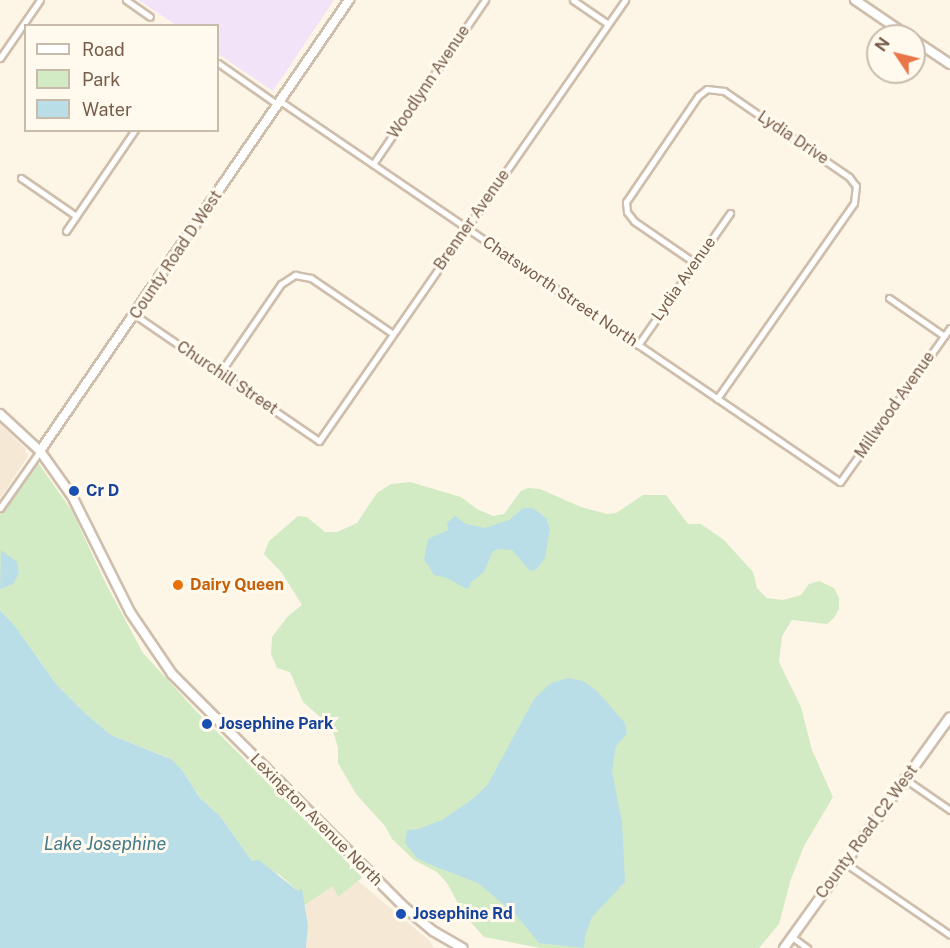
<!DOCTYPE html>
<style>
body{margin:0}
#map{position:relative;width:950px;height:948px;overflow:hidden;background:#fdf6e7;font-family:"Public Sans",sans-serif}
div>[style]{position:absolute}
.residential>*{inset:0;background:#f5e8d5}
.education>*{inset:0;background:#f3e3f9}
.green>*{inset:0;background:#d2ebc4}
.water>*{inset:0;background:#badee7}
.roads{filter:drop-shadow(2px 0 #cfbeac) drop-shadow(-2px 0 #cfbeac) drop-shadow(0 2px #cfbeac) drop-shadow(0 -2px #cfbeac)}
.street>*{height:5px;margin:-2.5px;padding:0 2.5px;transform-origin:2.5px;border-radius:2.5px;background:#fff}
.secondary>*{height:8px;margin:-4px;padding:0 4px;transform-origin:4px;border-radius:4px;background:#fff}
.dots>*{width:16px;height:16px;translate:-50% -50%;box-sizing:border-box;border:3px solid #fff9ee;border-radius:50%}
span{translate:-50% -50%;white-space:nowrap;text-align:center;line-height:1.15;-webkit-text-stroke:6px #fff9ee;paint-order:stroke}
.street-label{font-size:16px;color:#785d4a}
.transit-label{font-size:16px;color:#164399;font-weight:700}
.left{translate:0 -50%;text-align:left}
.food-label{font-size:16px;color:#c56008;font-weight:700}
.water-label{font-size:18px;color:#437b8b;font-style:italic}
.legend{position:absolute;left:24px;top:24px;width:195px;height:108px;box-sizing:border-box;background:#fff9ee;border:2px solid #c9bbac;margin:0;padding:8px 10px;list-style:none;font-size:18px;color:#785d4a}
.legend li{display:flex;align-items:center;gap:12px;height:30px}
.legend b{width:30px;border:2px solid #c9bbac}
.north{position:absolute;left:866px;top:24px;width:60px;height:60px;box-sizing:border-box;background:#fff9ee;border:2px solid #c9bbac;border-radius:50%;rotate:305deg;font-size:16px;font-weight:700;line-height:24px;text-align:center;color:#785d4a}
.north::after{content:'';display:block;margin:auto;width:21px;height:27px;background:#e97649;clip-path:polygon(50% 0,100% 100%,50% 72%,0 100%)}
</style>
<div id="map">
<div class="residential">
<div style="clip-path:polygon(0 424px,26px 449px,25px 451px,28px 456px,0 499px)"></div>
<div style="clip-path:polygon(358px 881px,430px 941px,434px 948px,306px 948px,308px 925px,305px 905px,334px 885px,338px 897px)"></div>
</div>
<div class="education">
<div style="clip-path:polygon(138px 0,334px 0,273px 91px,218px 54px,218px 26px,176px 25px)"></div>
</div>
<div class="green">
<div style="clip-path:polygon(39px 464px,72px 511px,105px 582px,143px 653px,198px 713px,363px 877px,338px 897px,333px 886px,305px 905px,298px 891px,280px 875px,252px 861px,220px 816px,199px 797px,183px 771px,167px 757px,111px 735px,85px 713px,56px 684px,15px 626px,0 610px,0 514px,34px 466px)"></div>
<div style="clip-path:polygon(410px 482px,461px 497px,477px 509px,493px 516px,504px 514px,521px 491px,528px 488px,540px 489px,581px 507px,607px 514px,616px 513px,643px 495px,666px 495px,688px 524px,701px 524px,724px 540px,753px 572px,757px 588px,767px 598px,783px 600px,801px 595px,809px 584px,819px 581px,834px 588px,839px 598px,839px 609px,834px 618px,827px 624px,792px 620px,782px 636px,779px 662px,801px 707px,812px 750px,833px 797px,804px 846px,791px 879px,779px 924px,759px 948px,540px 948px,484px 937px,465px 916px,447px 883px,437px 872px,414px 860px,392px 839px,385px 826px,356px 794px,338px 763px,338px 748px,332px 727px,303px 702px,290px 672px,277px 668px,271px 654px,272px 637px,288px 616px,302px 605px,282px 573px,264px 554px,269px 541px,298px 516px,307px 517px,325px 532px,337px 532px,357px 523px,377px 493px,391px 484px)"></div>
</div>
<div class="water">
<div style="clip-path:polygon(523px 508px,533px 508px,546px 518px,550px 529px,545px 558px,536px 570px,530px 571px,512px 550px,500px 549px,493px 551px,484px 572px,470px 583px,469px 588px,465px 588px,447px 578px,434px 575px,424px 559px,428px 539px,448px 530px,447px 523px,455px 516px,466px 524px,485px 528px,509px 520px)"></div>
<div style="clip-path:polygon(1px 550px,17px 562px,19px 573px,13px 584px,0 589px)"></div>
<div style="clip-path:polygon(0 610px,15px 626px,56px 684px,85px 713px,111px 735px,171px 759px,183px 771px,199px 797px,220px 816px,252px 861px,259px 860px,298px 891px,302px 889px,308px 925px,306px 948px,0 948px)"></div>
<div style="clip-path:polygon(568px 678px,583px 681px,597px 691px,625px 723px,627px 734px,616px 746px,612px 771px,622px 822px,625px 882px,592px 917px,585px 936px,584px 948px,539px 943px,516px 915px,478px 883px,429px 864px,417px 858px,405px 843px,407px 830px,419px 829px,442px 820px,474px 798px,488px 784px,534px 699px,551px 683px)"></div>
</div>
<div class="roads">
<div class="street">
<div style="left:126px;top:0;width:29px;rotate:35deg"></div>
<div style="left:573px;top:0;width:42px;rotate:34.4deg"></div>
<div style="left:0;top:58px;width:70px;rotate:-55.4deg"></div>
<div style="left:218px;top:63px;width:73px;rotate:35deg"></div>
<div style="left:280px;top:101px;width:677px;rotate:34.23deg"></div>
<div style="left:840px;top:482px;width:189px;rotate:-54.5deg"></div>
<div style="left:373px;top:164px;width:199px;rotate:-55.7deg"></div>
<div style="left:21px;top:178px;width:67px;rotate:34.6deg"></div>
<div style="left:66px;top:231px;width:122px;rotate:-55.7deg"></div>
<div style="left:695px;top:263px;width:74px;rotate:-145.5deg"></div>
<div style="left:634px;top:221px;width:11px;rotate:-128deg"></div>
<div style="left:627px;top:212px;width:10px;rotate:-96deg"></div>
<div style="left:626px;top:202px;width:128px;rotate:-55.8deg"></div>
<div style="left:698px;top:96px;width:11px;rotate:-38deg"></div>
<div style="left:707px;top:89px;width:17px;rotate:7deg"></div>
<div style="left:724px;top:91px;width:152px;rotate:34.5deg"></div>
<div style="left:849px;top:177px;width:11px;rotate:52deg"></div>
<div style="left:856px;top:186px;width:17px;rotate:97deg"></div>
<div style="left:854px;top:203px;width:239px;rotate:125deg"></div>
<div style="left:889px;top:298px;width:67px;rotate:34.6deg"></div>
<div style="left:135px;top:315px;width:223px;rotate:34.4deg"></div>
<div style="left:319px;top:441px;width:537px;rotate:-55.24deg"></div>
<div style="left:638px;top:345px;width:161px;rotate:-55.1deg"></div>
<div style="left:220px;top:373px;width:108px;rotate:-55.6deg"></div>
<div style="left:281px;top:284px;width:17px;rotate:-33deg"></div>
<div style="left:295px;top:275px;width:16px;rotate:11deg"></div>
<div style="left:311px;top:278px;width:99px;rotate:34.3deg"></div>
<div style="left:0;top:508px;width:70px;rotate:-54.9deg"></div>
<div style="left:905px;top:779px;width:55px;rotate:34.6deg"></div>
<div style="left:845px;top:863px;width:127px;rotate:34.4deg"></div>
<div style="left:792px;top:937px;width:19px;rotate:36deg"></div>
</div>
<div class="secondary">
<div style="left:855px;top:0;width:64px;rotate:34.2deg"></div>
<div style="left:914px;top:40px;width:43px;rotate:33.7deg"></div>
<div style="left:0;top:414px;width:54px;rotate:42.8deg"></div>
<div style="left:40px;top:451px;width:55px;rotate:54.6deg"></div>
<div style="left:72px;top:496px;width:130px;rotate:63.4deg"></div>
<div style="left:130px;top:612px;width:75px;rotate:55.9deg"></div>
<div style="left:172px;top:674px;width:326px;rotate:45.1deg"></div>
<div style="left:402px;top:905px;width:40px;rotate:40deg"></div>
<div style="left:433px;top:931px;width:34px;rotate:30deg"></div>
<div style="left:40px;top:451px;width:547px;rotate:-55.58deg"></div>
<div style="left:784px;top:948px;width:284px;rotate:-54.3deg"></div>
</div>
</div>
<div class="dots">
<div style="left:74px;top:491px;background:#1a4fb4"></div>
<div style="left:178px;top:585px;background:#e8710a"></div>
<div style="left:207px;top:724px;background:#1a4fb4"></div>
<div style="left:401px;top:914px;background:#1a4fb4"></div>
</div>
<div class="street-label">
<span style="left:429px;top:82px;rotate:-56deg">Woodlynn Avenue</span>
<span style="left:793px;top:138px;rotate:34deg">Lydia Drive</span>
<span style="left:472px;top:220px;rotate:-55deg">Brenner Avenue</span>
<span style="left:176px;top:255px;rotate:-56deg">County Road D West</span>
<span style="left:684px;top:279px;rotate:-55deg">Lydia Avenue</span>
<span style="left:560px;top:292px;rotate:34deg">Chatsworth Street North</span>
<span style="left:227px;top:378px;rotate:34deg">Churchill Street</span>
<span style="left:895px;top:405px;rotate:-55deg">Millwood Avenue</span>
<span style="left:316px;top:820px;rotate:45deg">Lexington Avenue North</span>
<span style="left:867px;top:832px;rotate:-54deg">County Road C2 West</span>
</div>
<div class="transit-label">
<span class="left" style="left:86px;top:491px">Cr D</span>
<span class="left" style="left:219px;top:724px">Josephine Park</span>
<span class="left" style="left:413px;top:914px">Josephine Rd</span>
</div>
<div class="food-label">
<span class="left" style="left:190px;top:585px">Dairy Queen</span>
</div>
<div class="water-label">
<span style="left:105px;top:844px">Lake Josephine</span>
</div>
<ul class="legend">
<li><b style="height:8px;background:#fff"></b>Road</li>
<li><b style="height:16px;background:#d2ebc4"></b>Park</li>
<li><b style="height:16px;background:#badee7"></b>Water</li>
</ul>
<div class="north">N</div>
</div>
